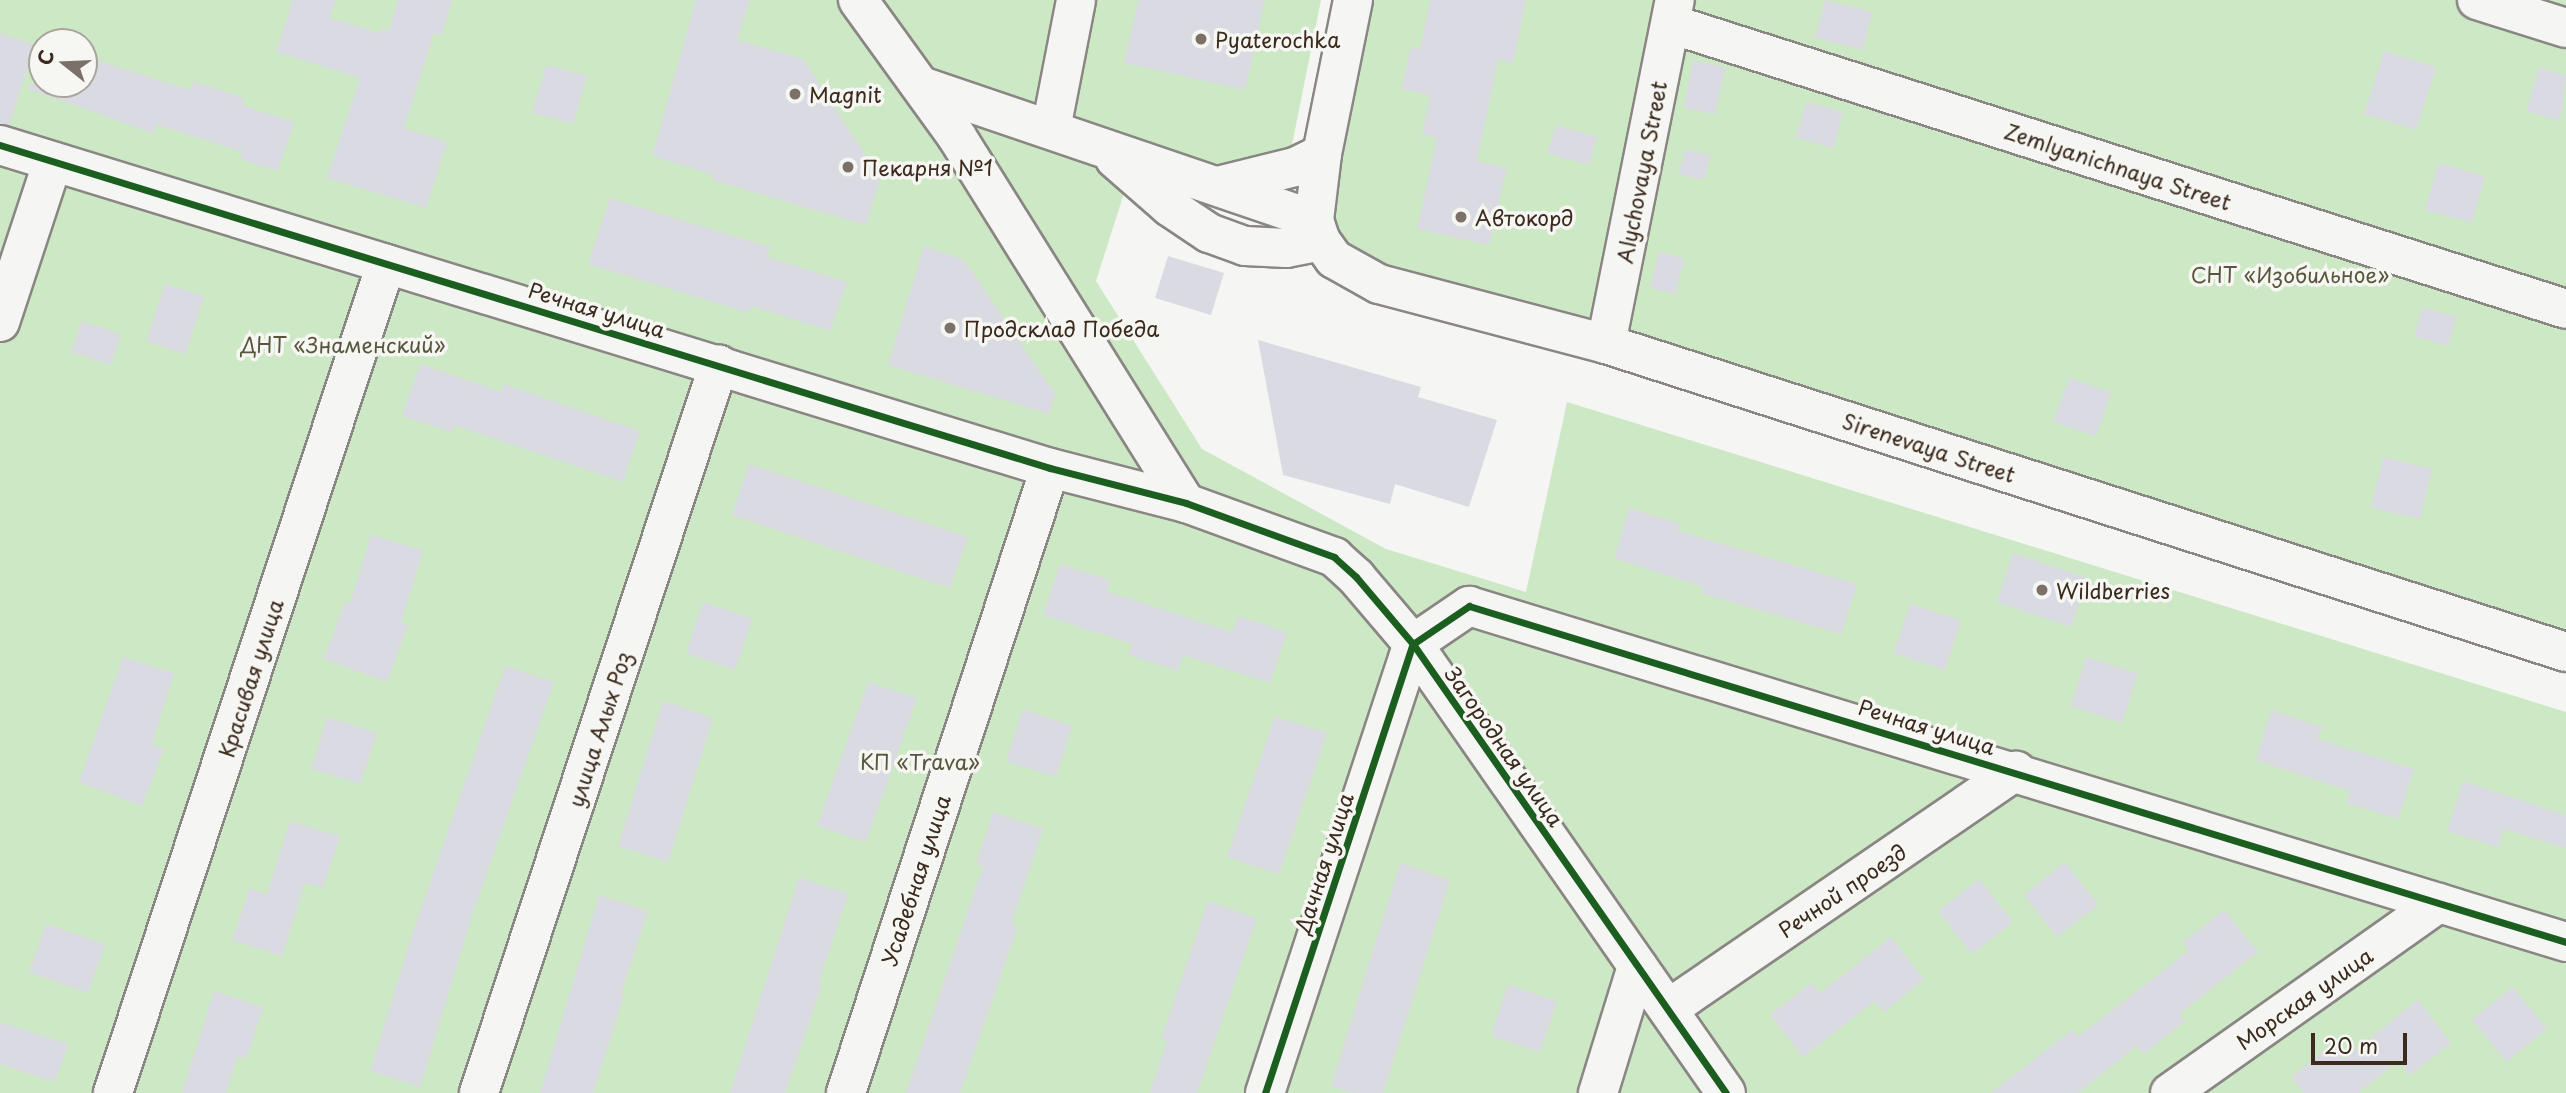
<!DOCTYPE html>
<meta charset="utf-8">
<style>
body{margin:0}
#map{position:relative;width:2566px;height:1093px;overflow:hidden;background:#f5f5f3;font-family:"Playpen Sans",sans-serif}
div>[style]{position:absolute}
.green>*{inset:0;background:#cde8c5}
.building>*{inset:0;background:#dadae2}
.roads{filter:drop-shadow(2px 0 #8a8683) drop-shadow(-2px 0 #8a8683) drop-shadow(0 2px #8a8683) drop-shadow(0 -2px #8a8683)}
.street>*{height:38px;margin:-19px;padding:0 19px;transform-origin:19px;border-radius:19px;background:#f5f5f3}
.secondary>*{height:38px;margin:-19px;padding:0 19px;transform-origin:19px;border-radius:19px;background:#f5f5f3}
.cycleway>*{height:7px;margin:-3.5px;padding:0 3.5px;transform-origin:3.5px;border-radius:3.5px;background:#1b5e20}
.dots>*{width:19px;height:19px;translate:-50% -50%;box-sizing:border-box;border:4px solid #f6f6f2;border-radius:50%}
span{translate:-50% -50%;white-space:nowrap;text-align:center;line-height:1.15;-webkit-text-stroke:7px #f6f6f2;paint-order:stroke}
.poi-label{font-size:21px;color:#3b2a1e}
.left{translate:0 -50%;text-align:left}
.street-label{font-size:21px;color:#3b2a1e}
.park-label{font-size:21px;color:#58573e}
.north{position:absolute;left:28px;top:28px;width:70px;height:70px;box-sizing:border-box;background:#f6f6f2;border:2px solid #aba49d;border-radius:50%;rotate:288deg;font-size:19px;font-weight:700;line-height:28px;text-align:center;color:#3b2a1e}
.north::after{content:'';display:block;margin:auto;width:24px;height:32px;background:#7c7169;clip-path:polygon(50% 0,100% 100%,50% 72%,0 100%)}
.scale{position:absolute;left:2311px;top:1033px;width:96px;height:32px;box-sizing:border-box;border:4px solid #3b2a1e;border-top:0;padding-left:9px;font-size:21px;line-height:24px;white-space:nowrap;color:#3b2a1e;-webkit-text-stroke:5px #f6f6f2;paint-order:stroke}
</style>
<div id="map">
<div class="green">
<div style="clip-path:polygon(evenodd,0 0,1321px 0,1277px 220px,1132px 168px,1096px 281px,1202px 449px,1386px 549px,1526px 592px,1567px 402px,2566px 712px,2566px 1093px,0 1093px,0 0,42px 42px,84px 42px,84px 84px,42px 84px,42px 42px)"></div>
<div style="clip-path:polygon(1353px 0,2566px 0,2566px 652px,1334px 259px,1322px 154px)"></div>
</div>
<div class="building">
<div style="clip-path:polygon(293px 0,335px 0,330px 18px,380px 33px,381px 28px,389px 31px,398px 0,452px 0,442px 35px,434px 33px,404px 128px,447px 142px,426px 208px,327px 178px,360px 78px,276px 52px)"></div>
<div style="clip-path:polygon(696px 0,750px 0,737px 40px,803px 59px,880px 178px,866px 225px,712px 180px,714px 175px,652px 156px)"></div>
<div style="clip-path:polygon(1138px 0,1265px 0,1245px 90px,1124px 63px)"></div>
<div style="clip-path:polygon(1430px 0,1526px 0,1513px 63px,1498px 60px,1477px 161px,1507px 168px,1489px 245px,1417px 229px,1437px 138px,1422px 134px,1430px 95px,1401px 89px,1411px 47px,1420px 49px)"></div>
<div style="clip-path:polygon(1825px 0,1872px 12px,1863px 50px,1815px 38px)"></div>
<div style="clip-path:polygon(0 33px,35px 45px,9px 125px,0 124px)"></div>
<div style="clip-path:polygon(2384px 51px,2436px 67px,2416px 130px,2364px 114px)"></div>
<div style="clip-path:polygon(84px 56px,190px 90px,193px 81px,244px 98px,242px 105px,294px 122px,278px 171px,240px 159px,242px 152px,156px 124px,153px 133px,28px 89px,29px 84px,84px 84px)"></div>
<div style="clip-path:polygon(1693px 60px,1725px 67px,1715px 114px,1684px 108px)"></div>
<div style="clip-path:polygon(546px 65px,587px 76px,573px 124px,532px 113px)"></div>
<div style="clip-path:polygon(2539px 67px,2566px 76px,2560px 121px,2526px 111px)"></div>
<div style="clip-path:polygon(1806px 102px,1843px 112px,1833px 148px,1796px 138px)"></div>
<div style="clip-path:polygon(1556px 125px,1597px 137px,1589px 165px,1547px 153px)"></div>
<div style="clip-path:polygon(1685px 149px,1710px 155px,1704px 180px,1679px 174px)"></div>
<div style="clip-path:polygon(2438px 163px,2485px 176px,2472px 223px,2425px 210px)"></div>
<div style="clip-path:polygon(610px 198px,770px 247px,767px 257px,847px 282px,830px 331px,751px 306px,749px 313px,588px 264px)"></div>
<div style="clip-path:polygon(924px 246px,964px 260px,1055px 394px,1049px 414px,888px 365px)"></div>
<div style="clip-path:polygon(1659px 252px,1684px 258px,1676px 294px,1650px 288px)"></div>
<div style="clip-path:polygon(1168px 256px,1224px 273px,1211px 315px,1155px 298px)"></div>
<div style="clip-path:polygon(165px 284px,204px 296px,185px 354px,146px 341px)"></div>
<div style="clip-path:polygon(2422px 307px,2456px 317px,2448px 346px,2414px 336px)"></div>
<div style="clip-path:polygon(82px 321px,121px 334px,111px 365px,71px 352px)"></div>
<div style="clip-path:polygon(1258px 340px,1421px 387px,1418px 397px,1497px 420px,1469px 507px,1395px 484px,1390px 504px,1283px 475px)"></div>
<div style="clip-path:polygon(420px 364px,502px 392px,504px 384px,640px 431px,623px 482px,454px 425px,452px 432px,402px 416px)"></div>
<div style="clip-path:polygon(2069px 378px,2111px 392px,2096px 436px,2053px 422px)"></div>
<div style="clip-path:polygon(2383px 457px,2432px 469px,2420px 519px,2371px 508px)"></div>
<div style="clip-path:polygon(749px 464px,968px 537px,950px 588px,732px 515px)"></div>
<div style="clip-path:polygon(1629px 508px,1680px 524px,1678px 531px,1857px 584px,1841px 634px,1701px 593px,1703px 587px,1614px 558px)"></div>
<div style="clip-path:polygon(371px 535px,423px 550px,401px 622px,408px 625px,387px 682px,324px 659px,345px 602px,350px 603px)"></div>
<div style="clip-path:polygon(2013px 553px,2087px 578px,2071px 627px,1997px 602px)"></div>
<div style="clip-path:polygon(1060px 564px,1110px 580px,1106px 591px,1232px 632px,1238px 616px,1287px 632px,1270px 683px,1183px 655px,1178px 671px,1128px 655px,1132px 644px,1043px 615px)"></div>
<div style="clip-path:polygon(703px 602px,752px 619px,735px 670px,686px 653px)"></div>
<div style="clip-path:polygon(1910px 604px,1961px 620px,1945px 670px,1894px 653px)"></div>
<div style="clip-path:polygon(123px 657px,174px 673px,152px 744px,164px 749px,142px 806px,79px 782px)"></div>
<div style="clip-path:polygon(2086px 657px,2138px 673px,2122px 723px,2071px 706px)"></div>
<div style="clip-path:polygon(505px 666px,554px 682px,473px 912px,420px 1087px,370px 1071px,412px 935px)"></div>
<div style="clip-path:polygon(868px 682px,917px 698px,866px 842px,817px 826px)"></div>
<div style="clip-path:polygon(663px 701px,713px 718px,668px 862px,618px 846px)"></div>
<div style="clip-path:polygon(1023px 709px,1072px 726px,1056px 777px,1006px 761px)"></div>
<div style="clip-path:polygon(2271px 710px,2322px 727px,2318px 739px,2414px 769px,2398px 819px,2347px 803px,2350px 791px,2256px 760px)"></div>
<div style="clip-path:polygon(1275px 716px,1327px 733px,1279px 874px,1227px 857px)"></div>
<div style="clip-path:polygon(327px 717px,377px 733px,360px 784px,311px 769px)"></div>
<div style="clip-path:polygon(2463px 781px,2566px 815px,2566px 848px,2504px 829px,2498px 847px,2447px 831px)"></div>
<div style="clip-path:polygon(993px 812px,1043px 829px,1011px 924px,1018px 926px,960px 1093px,906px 1093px,983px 866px,976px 864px)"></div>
<div style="clip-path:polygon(290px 821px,340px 836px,323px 888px,305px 883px,282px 956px,232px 940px,249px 889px,267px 894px)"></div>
<div style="clip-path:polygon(2065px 862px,2098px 905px,2057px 937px,2024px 895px)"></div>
<div style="clip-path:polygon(1400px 863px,1450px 880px,1383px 1093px,1353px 1093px,1331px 1086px)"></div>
<div style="clip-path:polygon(799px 877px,848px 894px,818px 984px,822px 985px,785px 1093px,730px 1093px)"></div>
<div style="clip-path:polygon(1979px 879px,2013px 922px,1972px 954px,1938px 911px)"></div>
<div style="clip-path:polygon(599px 895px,648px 911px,621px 993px,624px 995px,593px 1093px,540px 1093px)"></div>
<div style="clip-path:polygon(1208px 901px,1257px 918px,1197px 1093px,1150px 1093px,1167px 1041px,1161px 1039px)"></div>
<div style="clip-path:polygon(2224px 910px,2258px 952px,2179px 1014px,2185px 1021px,2144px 1054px,2137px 1046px,2078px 1093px,1991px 1093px,2072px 1030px,2078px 1037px,2189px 950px,2183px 942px)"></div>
<div style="clip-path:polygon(46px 924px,105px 944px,88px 993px,29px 972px)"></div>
<div style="clip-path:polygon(1891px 937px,1924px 979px,1884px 1012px,1875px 1001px,1803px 1057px,1770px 1015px,1811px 983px,1820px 993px)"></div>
<div style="clip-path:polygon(1508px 985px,1557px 1001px,1540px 1052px,1491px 1036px)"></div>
<div style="clip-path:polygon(2513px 987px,2547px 1029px,2506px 1062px,2472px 1019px)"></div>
<div style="clip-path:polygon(214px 991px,263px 1007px,247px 1058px,238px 1056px,226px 1093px,182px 1093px)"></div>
<div style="clip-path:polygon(2418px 1000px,2451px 1043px,2410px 1075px,2399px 1061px,2358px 1093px,2304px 1093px,2291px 1077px,2332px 1044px,2344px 1059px)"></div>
<div style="clip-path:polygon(0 1022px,68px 1044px,55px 1082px,0 1064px)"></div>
</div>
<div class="roads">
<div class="street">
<div style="left:858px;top:0;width:169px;rotate:54.1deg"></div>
<div style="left:957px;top:137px;width:432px;rotate:58deg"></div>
<div style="left:2477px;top:0;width:93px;rotate:17.5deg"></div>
<div style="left:1671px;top:24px;width:939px;rotate:17.66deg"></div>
<div style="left:924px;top:87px;width:412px;rotate:18.8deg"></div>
<div style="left:1051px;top:129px;width:131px;rotate:-79deg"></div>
<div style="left:0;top:145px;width:1099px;rotate:17.1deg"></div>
<div style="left:1050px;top:468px;width:140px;rotate:14.4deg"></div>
<div style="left:1186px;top:503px;width:158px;rotate:20deg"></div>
<div style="left:1334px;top:557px;width:30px;rotate:42deg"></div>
<div style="left:1356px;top:577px;width:88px;rotate:49.6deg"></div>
<div style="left:1413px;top:644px;width:547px;rotate:55.12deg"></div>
<div style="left:1115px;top:159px;width:73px;rotate:41.1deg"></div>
<div style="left:1170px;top:207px;width:47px;rotate:33.7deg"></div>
<div style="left:1209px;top:233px;width:38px;rotate:20deg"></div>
<div style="left:1245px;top:246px;width:41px;rotate:2.8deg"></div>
<div style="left:1286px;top:248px;width:36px;rotate:-11deg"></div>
<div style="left:1218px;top:186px;width:79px;rotate:-13.9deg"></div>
<div style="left:1295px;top:167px;width:30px;rotate:-26deg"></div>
<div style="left:0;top:322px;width:169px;rotate:-71.8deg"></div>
<div style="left:1606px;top:344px;width:351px;rotate:-78.7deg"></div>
<div style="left:1668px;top:1009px;width:422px;rotate:-34.4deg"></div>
<div style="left:113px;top:1093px;width:873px;rotate:-71.77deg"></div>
<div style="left:479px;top:1093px;width:767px;rotate:-71.78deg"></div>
<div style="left:846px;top:1093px;width:657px;rotate:-71.92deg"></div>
<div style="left:1265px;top:1093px;width:473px;rotate:-71.8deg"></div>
<div style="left:1413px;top:644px;width:68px;rotate:-34.2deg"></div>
<div style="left:1469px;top:606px;width:1147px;rotate:17.03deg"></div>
<div style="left:1598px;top:1093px;width:133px;rotate:-72.9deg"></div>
<div style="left:2170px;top:1093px;width:329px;rotate:-35.3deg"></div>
</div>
<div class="secondary">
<div style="left:1353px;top:0;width:157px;rotate:101.4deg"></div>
<div style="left:1322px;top:154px;width:66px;rotate:96.9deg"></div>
<div style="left:1314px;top:220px;width:22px;rotate:72deg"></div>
<div style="left:1321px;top:241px;width:22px;rotate:54deg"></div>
<div style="left:1334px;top:259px;width:51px;rotate:29.1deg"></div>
<div style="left:1379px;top:284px;width:235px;rotate:14.8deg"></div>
<div style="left:1606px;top:344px;width:1008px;rotate:17.79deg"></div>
</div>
</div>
<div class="cycleway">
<div style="left:0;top:145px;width:1099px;rotate:17.1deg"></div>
<div style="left:1050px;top:468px;width:140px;rotate:14.4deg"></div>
<div style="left:1186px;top:503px;width:158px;rotate:20deg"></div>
<div style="left:1334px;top:557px;width:30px;rotate:42deg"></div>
<div style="left:1356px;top:577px;width:88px;rotate:49.6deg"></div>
<div style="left:1413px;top:644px;width:547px;rotate:55.12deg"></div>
<div style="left:1265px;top:1093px;width:473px;rotate:-71.8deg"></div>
<div style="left:1413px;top:644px;width:68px;rotate:-34.2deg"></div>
<div style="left:1469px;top:606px;width:1147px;rotate:17.03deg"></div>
</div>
<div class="dots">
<div style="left:1201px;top:39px;background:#7c7169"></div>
<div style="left:795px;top:94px;background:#7c7169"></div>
<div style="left:848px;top:167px;background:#7c7169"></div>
<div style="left:1461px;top:217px;background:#7c7169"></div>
<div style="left:950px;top:328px;background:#7c7169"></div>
<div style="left:2042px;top:590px;background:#7c7169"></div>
</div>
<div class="poi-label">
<span class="left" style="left:1215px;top:39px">Pyaterochka</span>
<span class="left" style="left:809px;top:94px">Magnit</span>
<span class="left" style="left:862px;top:167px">Пекарня №1</span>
<span class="left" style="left:1475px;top:217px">Автокорд</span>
<span class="left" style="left:964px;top:328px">Продсклад Победа</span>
<span class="left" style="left:2056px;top:590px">Wildberries</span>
</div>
<div class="street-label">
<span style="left:2118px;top:166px;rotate:18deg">Zemlyanichnaya Street</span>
<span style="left:1641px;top:172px;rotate:-79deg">Alychovaya Street</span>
<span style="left:597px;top:309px;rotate:17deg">Речная улица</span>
<span style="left:1929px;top:447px;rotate:18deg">Sirenevaya Street</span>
<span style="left:250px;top:678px;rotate:-72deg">Красивая улица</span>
<span style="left:1927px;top:726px;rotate:17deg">Речная улица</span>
<span style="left:599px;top:729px;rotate:-72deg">улица Алых Роз</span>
<span style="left:1505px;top:746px;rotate:55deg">Загородная улица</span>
<span style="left:1323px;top:863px;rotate:-72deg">Дачная улица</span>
<span style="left:915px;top:880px;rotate:-72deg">Усадебная улица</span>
<span style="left:1842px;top:890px;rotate:-34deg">Речной проезд</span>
<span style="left:2304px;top:998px;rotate:-35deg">Морская улица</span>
</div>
<div class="park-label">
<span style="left:2290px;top:274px">СНТ «Изобильное»</span>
<span style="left:343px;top:344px">ДНТ «Знаменский»</span>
<span style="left:920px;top:761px">КП «Trava»</span>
</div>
<div class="north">С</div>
<div class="scale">20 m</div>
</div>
